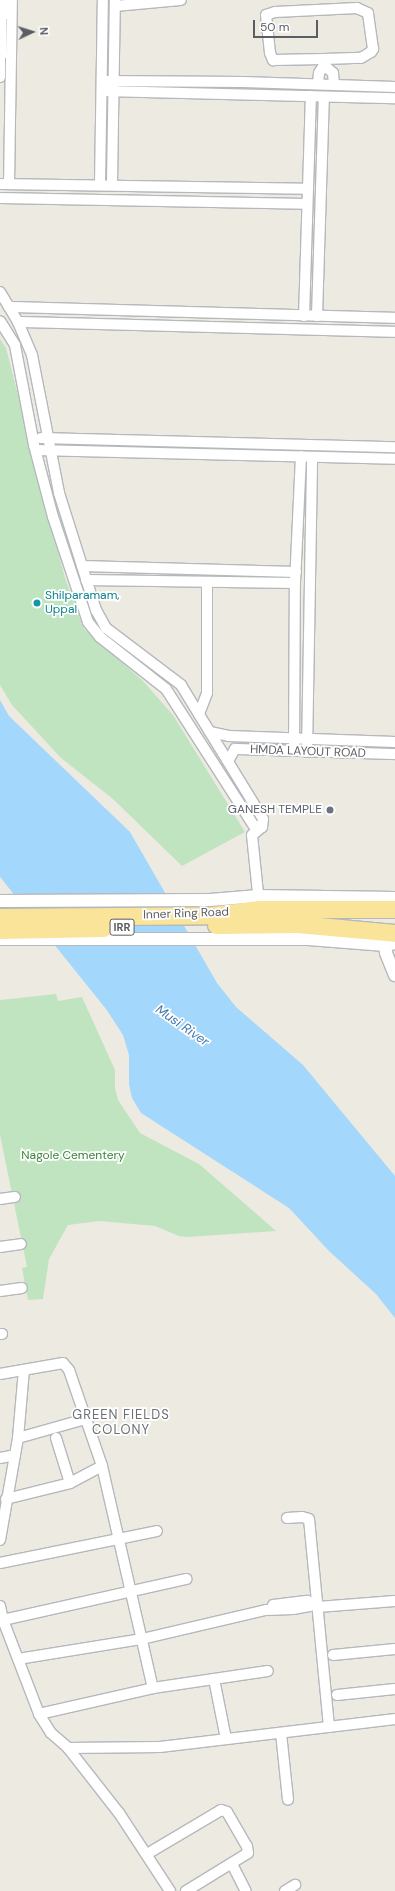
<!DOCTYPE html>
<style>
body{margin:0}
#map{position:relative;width:395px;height:1891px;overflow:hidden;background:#edeae2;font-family:"DM Sans",sans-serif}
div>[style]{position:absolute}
.green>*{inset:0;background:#c0e4bf}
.water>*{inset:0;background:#a3d7fc}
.roads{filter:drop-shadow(1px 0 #b5b8bc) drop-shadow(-1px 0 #b5b8bc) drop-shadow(0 1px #b5b8bc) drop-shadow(0 -1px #b5b8bc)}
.minor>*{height:10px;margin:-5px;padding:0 5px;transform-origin:5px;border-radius:5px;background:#fff}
.tertiary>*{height:12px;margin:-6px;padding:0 6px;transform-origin:6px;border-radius:6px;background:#fff}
.trunk>*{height:17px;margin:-8.5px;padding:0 8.5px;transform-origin:8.5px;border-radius:8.5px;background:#fae49a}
.dots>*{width:11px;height:11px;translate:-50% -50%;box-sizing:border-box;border:2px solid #fff;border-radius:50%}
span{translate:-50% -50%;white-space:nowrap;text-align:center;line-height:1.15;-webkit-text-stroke:3.5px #fff;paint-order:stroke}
.shield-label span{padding:1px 3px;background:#fff;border:1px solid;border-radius:3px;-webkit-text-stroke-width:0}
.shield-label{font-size:11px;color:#5a5e62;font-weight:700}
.culture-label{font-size:12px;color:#0d838f}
.left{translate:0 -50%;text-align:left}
.street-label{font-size:12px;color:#5a5e62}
.worship-label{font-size:12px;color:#5b616d}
.right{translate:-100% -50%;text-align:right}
.park-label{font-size:12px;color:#38833a}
.water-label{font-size:13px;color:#4278ad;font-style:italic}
.neighbourhood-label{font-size:13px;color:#6b7074;letter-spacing:1px}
.north{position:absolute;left:12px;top:12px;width:40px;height:40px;-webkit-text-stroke:3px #fff;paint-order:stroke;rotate:86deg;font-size:11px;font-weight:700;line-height:16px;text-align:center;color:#5a5e62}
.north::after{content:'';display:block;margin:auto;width:14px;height:18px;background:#5a5e62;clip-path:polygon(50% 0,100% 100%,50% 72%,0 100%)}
.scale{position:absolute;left:253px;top:20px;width:65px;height:18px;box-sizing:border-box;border:2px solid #5a5e62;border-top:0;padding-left:5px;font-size:12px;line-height:14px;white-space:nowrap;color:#5a5e62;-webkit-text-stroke:3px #fff;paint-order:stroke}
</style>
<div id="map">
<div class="green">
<div style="clip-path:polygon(0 339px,6px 348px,65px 578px,84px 629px,143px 681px,173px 715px,245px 832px,182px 866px,113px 799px,61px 758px,12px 705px,0 685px)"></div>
<div style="clip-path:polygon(56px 994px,58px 1001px,82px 997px,115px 1070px,115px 1088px,118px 1100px,140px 1133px,199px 1164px,276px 1231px,188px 1237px,179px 1236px,155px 1226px,99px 1221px,68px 1225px,49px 1259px,43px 1299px,28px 1300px,22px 1268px,27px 1267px,0 1135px,0 1000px)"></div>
</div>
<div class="water">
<div style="clip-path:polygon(0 700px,9px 716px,130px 832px,217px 983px,236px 1007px,303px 1065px,395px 1176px,395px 1318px,376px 1294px,329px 1251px,289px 1208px,141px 1113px,132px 1098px,129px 1084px,129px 1055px,123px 1035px,106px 1009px,0 877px)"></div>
</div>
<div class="roads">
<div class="minor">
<div style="left:115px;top:6px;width:66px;rotate:-5.2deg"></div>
<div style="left:324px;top:59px;width:37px;rotate:-2deg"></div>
<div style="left:361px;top:58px;width:12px;rotate:-31deg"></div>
<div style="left:371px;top:52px;width:4px;rotate:-56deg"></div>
<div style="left:373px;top:49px;width:36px;rotate:-98deg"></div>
<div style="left:368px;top:13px;width:12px;rotate:-156deg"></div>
<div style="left:357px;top:8px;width:82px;rotate:177.2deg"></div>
<div style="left:275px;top:12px;width:9px;rotate:162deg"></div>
<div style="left:266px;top:15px;width:38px;rotate:84deg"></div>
<div style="left:270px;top:53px;width:8px;rotate:67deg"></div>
<div style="left:273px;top:60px;width:51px;rotate:-1.1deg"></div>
<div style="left:324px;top:59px;width:6px;rotate:90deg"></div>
<div style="left:0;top:77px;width:77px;rotate:-88.5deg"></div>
<div style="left:102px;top:81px;width:141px;rotate:0.4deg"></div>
<div style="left:243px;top:82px;width:152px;rotate:1.9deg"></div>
<div style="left:318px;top:84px;width:11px;rotate:-85deg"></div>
<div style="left:319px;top:73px;width:9px;rotate:-58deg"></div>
<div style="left:324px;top:65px;width:12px;rotate:42deg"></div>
<div style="left:333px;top:73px;width:11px;rotate:85deg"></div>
<div style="left:103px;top:91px;width:292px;rotate:1.4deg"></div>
<div style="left:100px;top:183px;width:183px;rotate:-89.1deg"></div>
<div style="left:112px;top:183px;width:183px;rotate:-89.1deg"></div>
<div style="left:0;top:184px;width:306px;rotate:0.9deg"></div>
<div style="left:9px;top:184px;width:184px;rotate:-89.1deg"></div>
<div style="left:0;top:198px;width:306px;rotate:1.1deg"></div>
<div style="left:0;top:292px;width:35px;rotate:59deg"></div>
<div style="left:18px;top:322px;width:36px;rotate:67deg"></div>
<div style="left:32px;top:355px;width:141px;rotate:78.9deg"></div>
<div style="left:59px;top:493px;width:123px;rotate:72.5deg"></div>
<div style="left:96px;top:610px;width:21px;rotate:61deg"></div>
<div style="left:106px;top:628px;width:94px;rotate:37.2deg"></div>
<div style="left:181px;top:685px;width:157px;rotate:58.5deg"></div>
<div style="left:263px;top:819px;width:8px;rotate:97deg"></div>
<div style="left:262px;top:827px;width:8px;rotate:-173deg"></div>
<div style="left:254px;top:826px;width:163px;rotate:-122.7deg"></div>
<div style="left:166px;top:689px;width:84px;rotate:-141.8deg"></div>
<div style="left:100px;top:637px;width:19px;rotate:-129deg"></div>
<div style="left:88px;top:622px;width:111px;rotate:-108.4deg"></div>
<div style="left:53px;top:517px;width:74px;rotate:-104.8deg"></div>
<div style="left:34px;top:445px;width:102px;rotate:-100.8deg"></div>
<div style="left:15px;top:345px;width:28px;rotate:-122deg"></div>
<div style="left:9px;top:307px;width:386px;rotate:1.6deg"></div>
<div style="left:304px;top:316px;width:220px;rotate:-88.2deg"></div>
<div style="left:317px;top:316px;width:219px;rotate:-88.2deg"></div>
<div style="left:18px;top:322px;width:377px;rotate:1.5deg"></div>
<div style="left:41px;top:438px;width:354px;rotate:1.5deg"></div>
<div style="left:36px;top:450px;width:359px;rotate:1.4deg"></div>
<div style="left:82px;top:566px;width:214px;rotate:1.6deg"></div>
<div style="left:86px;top:580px;width:209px;rotate:0.8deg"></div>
<div style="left:199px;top:714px;width:22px;rotate:-69deg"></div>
<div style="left:207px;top:693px;width:111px;rotate:-90deg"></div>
<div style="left:210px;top:732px;width:19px;rotate:12deg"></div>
<div style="left:229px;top:736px;width:166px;rotate:2.1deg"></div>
<div style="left:294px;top:751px;width:168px;rotate:-89.7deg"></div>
<div style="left:295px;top:583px;width:127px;rotate:-87.3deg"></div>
<div style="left:307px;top:752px;width:295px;rotate:-89deg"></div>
<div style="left:228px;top:761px;width:14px;rotate:-60deg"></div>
<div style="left:235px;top:749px;width:160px;rotate:1.8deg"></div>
<div style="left:259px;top:903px;width:68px;rotate:-95.9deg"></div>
<div style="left:252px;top:835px;width:13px;rotate:-39deg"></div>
<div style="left:0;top:1199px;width:15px;rotate:-8deg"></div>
<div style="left:0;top:1247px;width:21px;rotate:-8deg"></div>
<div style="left:0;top:1291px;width:22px;rotate:-8deg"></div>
<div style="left:0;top:1334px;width:2px"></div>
<div style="left:0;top:1374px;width:64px;rotate:-9.9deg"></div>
<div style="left:63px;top:1363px;width:9px;rotate:49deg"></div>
<div style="left:69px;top:1370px;width:102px;rotate:71deg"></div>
<div style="left:102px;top:1466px;width:228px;rotate:77.1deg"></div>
<div style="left:18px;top:1438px;width:70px;rotate:-15.8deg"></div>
<div style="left:56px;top:1438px;width:47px;rotate:72.7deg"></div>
<div style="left:0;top:1458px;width:15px;rotate:-11deg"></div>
<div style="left:6px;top:1499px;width:66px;rotate:-14deg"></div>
<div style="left:70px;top:1483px;width:36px;rotate:-28deg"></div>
<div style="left:287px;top:1518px;width:15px;rotate:-4deg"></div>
<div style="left:302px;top:1517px;width:7px;rotate:16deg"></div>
<div style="left:309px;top:1519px;width:209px;rotate:84.5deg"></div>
<div style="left:0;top:1540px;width:104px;rotate:-80deg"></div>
<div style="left:18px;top:1438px;width:68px;rotate:-85deg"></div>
<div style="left:0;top:1563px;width:160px;rotate:-11.5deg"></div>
<div style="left:273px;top:1605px;width:35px;rotate:-7deg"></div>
<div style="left:0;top:1606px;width:14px;rotate:78deg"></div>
<div style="left:3px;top:1620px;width:101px;rotate:69deg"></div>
<div style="left:39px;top:1714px;width:22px;rotate:58deg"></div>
<div style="left:51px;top:1733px;width:23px;rotate:41deg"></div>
<div style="left:68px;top:1748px;width:83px;rotate:51.9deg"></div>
<div style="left:119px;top:1813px;width:93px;rotate:56.8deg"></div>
<div style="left:318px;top:1607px;width:77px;rotate:-4.5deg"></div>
<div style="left:3px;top:1620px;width:188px;rotate:-12.6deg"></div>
<div style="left:333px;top:1655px;width:62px;rotate:-5.5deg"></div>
<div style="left:18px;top:1659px;width:126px;rotate:-9.2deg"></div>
<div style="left:142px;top:1639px;width:127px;rotate:-13.2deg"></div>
<div style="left:266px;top:1610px;width:27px;rotate:-2deg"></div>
<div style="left:293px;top:1609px;width:17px;rotate:-10deg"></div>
<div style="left:310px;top:1606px;width:8px;rotate:-23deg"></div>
<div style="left:214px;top:1679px;width:61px;rotate:78.7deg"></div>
<div style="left:337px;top:1695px;width:58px;rotate:-5.9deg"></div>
<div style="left:39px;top:1714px;width:117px;rotate:-12.8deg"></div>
<div style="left:153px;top:1688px;width:116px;rotate:-8.4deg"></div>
<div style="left:281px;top:1733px;width:67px;rotate:84deg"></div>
<div style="left:68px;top:1748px;width:92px;rotate:-0.6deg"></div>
<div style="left:160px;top:1747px;width:237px;rotate:-6.8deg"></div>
<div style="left:147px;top:1854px;width:86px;rotate:-30.7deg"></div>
<div style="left:221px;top:1810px;width:6px;rotate:18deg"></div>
<div style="left:227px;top:1812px;width:39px;rotate:60deg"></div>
<div style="left:247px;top:1846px;width:7px;rotate:82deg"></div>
<div style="left:248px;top:1853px;width:73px;rotate:148.5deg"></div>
<div style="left:232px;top:1864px;width:30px;rotate:63deg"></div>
<div style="left:285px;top:1891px;width:12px;rotate:-31deg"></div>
</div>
<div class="tertiary">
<div style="left:0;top:901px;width:210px;rotate:-0.3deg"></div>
<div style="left:210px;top:900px;width:48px;rotate:-4.8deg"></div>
<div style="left:258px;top:896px;width:137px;rotate:0.8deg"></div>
<div style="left:383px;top:937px;width:16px;rotate:79deg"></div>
<div style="left:386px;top:953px;width:24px;rotate:68deg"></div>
<div style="left:0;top:939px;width:308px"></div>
<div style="left:308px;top:939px;width:77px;rotate:4.5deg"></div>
<div style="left:385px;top:945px;width:10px;rotate:-11deg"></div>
</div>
<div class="trunk">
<div style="left:0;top:917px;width:213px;rotate:-0.5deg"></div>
<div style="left:213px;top:915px;width:47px;rotate:-7.3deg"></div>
<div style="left:260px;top:909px;width:135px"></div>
<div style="left:216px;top:925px;width:81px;rotate:-0.7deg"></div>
<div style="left:297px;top:924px;width:98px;rotate:5.2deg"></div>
<div style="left:0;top:930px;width:103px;rotate:-1.1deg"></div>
</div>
</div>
<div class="dots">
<div style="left:37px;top:603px;background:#0f9aa8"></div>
<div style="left:330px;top:810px;background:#6b7280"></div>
</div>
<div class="shield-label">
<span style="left:122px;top:927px">IRR</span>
</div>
<div class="culture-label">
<span class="left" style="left:45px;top:603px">Shilparamam,<br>Uppal</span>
</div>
<div class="street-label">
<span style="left:308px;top:752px;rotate:2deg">HMDA LAYOUT ROAD</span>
<span style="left:186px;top:914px;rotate:-2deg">Inner Ring Road</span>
</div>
<div class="worship-label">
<span class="right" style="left:322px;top:810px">GANESH TEMPLE</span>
</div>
<div class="park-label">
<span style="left:73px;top:1156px">Nagole Cementery</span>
</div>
<div class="water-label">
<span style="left:182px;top:1026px;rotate:35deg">Musi River</span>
</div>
<div class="neighbourhood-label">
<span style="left:121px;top:1423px">GREEN FIELDS<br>COLONY</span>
</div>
<div class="north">N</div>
<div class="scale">50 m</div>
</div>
